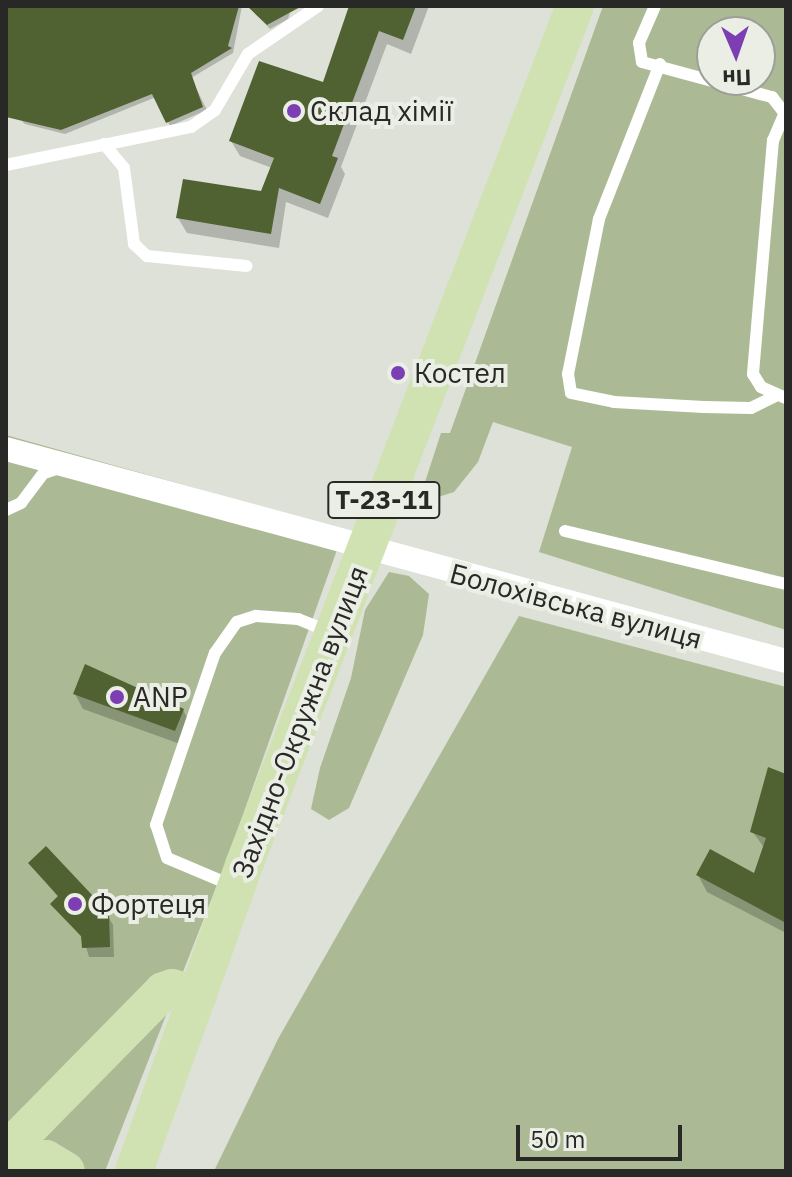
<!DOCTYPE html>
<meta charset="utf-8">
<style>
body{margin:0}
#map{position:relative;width:792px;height:1177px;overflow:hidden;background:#dde1d7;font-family:"IBM Plex Sans",sans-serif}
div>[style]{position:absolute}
.green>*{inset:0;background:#abba94}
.shadow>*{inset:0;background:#0003}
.building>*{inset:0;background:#516232}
.service>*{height:12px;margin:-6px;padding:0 6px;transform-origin:6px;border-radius:6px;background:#fff}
.minor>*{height:24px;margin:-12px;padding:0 12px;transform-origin:12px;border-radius:12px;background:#fff}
.primary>*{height:38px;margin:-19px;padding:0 19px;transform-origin:19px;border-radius:19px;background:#d0e2b2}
.dots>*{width:22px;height:22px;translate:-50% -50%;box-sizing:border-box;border:4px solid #eaeee4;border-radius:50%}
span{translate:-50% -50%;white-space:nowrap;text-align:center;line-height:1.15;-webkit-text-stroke:8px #eaeee4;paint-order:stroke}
.shield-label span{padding:2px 6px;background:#eaeee4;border:2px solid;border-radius:6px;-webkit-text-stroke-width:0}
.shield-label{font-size:26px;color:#282926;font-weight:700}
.poi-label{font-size:28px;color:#282926}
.left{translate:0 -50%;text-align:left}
.street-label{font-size:28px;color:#282926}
.frame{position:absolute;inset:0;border:8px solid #282926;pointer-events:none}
.north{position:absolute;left:696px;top:16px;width:80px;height:80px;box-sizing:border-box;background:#eaeee4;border:2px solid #9c9f98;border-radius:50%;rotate:178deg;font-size:22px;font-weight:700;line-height:32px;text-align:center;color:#282926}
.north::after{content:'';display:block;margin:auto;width:28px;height:36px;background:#7d3eb3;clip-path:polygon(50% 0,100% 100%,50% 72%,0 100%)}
.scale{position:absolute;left:516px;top:1125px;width:166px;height:36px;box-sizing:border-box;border:4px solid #282926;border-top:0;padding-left:10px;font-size:24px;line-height:28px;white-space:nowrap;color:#282926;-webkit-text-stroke:6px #eaeee4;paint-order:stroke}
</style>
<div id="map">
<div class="green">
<div style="clip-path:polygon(evenodd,603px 6px,786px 6px,786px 630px,539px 552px,572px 447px,493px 422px,478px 462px,454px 492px,435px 498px,425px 482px,441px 433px,450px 433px,603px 6px,712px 32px,760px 32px,760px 80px,712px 80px,712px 32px)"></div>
<div style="clip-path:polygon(6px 435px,344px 530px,228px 857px,105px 1171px,6px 1171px)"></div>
<div style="clip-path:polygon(389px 572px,409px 576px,429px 594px,423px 635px,349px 808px,329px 820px,311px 809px,320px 768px,351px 678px,365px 610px)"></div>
<div style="clip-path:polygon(519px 616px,786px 687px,786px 1171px,214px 1171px,278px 1039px)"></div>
</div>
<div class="shadow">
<div style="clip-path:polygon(6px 6px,242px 6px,233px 53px,191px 78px,207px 110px,170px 126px,156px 97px,65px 134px,25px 124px,6px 106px)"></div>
<div style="clip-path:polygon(248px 6px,292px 6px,288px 19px,270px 29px)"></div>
<div style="clip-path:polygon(353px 6px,429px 6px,411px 54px,387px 44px,341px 167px,345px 174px,328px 218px,286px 202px,279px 248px,187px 233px,178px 218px,262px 194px,272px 168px,240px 156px,231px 141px,324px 85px)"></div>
<div style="clip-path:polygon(75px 694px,183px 710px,191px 725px,183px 745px,83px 709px)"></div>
<div style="clip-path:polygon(786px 776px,786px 933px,707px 892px,698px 875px,755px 875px,765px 849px,752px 831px)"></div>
<div style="clip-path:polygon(30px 863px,107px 914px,113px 925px,114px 957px,89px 957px,84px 940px,53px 904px,59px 898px)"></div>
</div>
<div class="building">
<div style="clip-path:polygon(6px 6px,239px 6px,228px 46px,232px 48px,191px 73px,203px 107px,166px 123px,152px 94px,61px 130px,6px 117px)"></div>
<div style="clip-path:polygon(247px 6px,302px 6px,267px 25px)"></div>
<div style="clip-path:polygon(349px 6px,416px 6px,403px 40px,379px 31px,332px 156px,338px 158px,320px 204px,279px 188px,271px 234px,176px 218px,183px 179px,261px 191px,274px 158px,229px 141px,259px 61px,323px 82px)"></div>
<div style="clip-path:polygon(85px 664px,184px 709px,175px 731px,73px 694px)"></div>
<div style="clip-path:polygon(768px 767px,786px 774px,786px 923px,696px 875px,710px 849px,754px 873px,766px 838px,750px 832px)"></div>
<div style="clip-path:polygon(46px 846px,109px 913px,110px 947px,82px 948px,81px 936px,50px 904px,58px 896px,28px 863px)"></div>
</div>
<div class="service">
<div style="left:655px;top:6px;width:40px;rotate:113.4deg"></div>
<div style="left:639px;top:43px;width:19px;rotate:81deg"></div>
<div style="left:642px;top:62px;width:135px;rotate:15.1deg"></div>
<div style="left:772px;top:97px;width:18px;rotate:52deg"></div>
<div style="left:660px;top:64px;width:167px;rotate:111.5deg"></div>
<div style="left:599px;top:219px;width:158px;rotate:101.3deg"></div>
<div style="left:568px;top:374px;width:19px;rotate:81deg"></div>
<div style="left:571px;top:393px;width:44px;rotate:11.8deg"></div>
<div style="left:614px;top:402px;width:90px;rotate:3.2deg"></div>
<div style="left:704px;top:407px;width:47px;rotate:1.2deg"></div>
<div style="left:751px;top:408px;width:28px;rotate:-26deg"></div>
<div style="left:786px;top:110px;width:33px;rotate:113deg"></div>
<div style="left:773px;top:140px;width:235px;rotate:94.9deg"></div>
<div style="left:753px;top:374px;width:15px;rotate:58deg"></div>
<div style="left:761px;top:387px;width:27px;rotate:24deg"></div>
<div style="left:104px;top:144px;width:31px;rotate:50deg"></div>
<div style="left:124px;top:168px;width:77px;rotate:82.5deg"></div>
<div style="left:134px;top:244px;width:18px;rotate:43deg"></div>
<div style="left:147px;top:256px;width:100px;rotate:5.7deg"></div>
<div style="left:6px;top:165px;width:189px;rotate:-11.6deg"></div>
<div style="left:191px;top:127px;width:29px;rotate:-35deg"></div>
<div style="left:215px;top:110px;width:65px;rotate:-59.5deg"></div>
<div style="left:248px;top:54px;width:85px;rotate:-34.4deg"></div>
<div style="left:6px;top:510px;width:17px;rotate:-25deg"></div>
<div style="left:21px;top:503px;width:38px;rotate:-53deg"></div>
<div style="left:44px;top:473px;width:16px;rotate:-18deg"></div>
<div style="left:565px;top:531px;width:227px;rotate:13.5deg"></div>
<div style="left:231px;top:885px;width:69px;rotate:-157.1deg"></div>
<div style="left:167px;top:858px;width:35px;rotate:-108deg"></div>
<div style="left:156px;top:825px;width:182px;rotate:-71.1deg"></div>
<div style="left:215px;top:653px;width:38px;rotate:-55deg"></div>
<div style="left:237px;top:622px;width:20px;rotate:-18deg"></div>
<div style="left:256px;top:616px;width:42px;rotate:4.1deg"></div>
<div style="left:298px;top:619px;width:35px;rotate:22deg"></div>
</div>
<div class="minor">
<div style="left:6px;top:449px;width:808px;rotate:15.21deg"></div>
</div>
<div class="primary">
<div style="left:6px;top:1151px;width:224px;rotate:-45.5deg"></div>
<div style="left:163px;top:991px;width:9px;rotate:-18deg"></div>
<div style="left:172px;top:988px;width:27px;rotate:17deg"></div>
<div style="left:6px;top:1159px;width:40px"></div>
<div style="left:46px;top:1159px;width:23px;rotate:31deg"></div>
<div style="left:134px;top:1171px;width:325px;rotate:-70.2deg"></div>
<div style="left:244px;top:865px;width:921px;rotate:-68.93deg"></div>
</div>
<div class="dots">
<div style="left:294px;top:111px;background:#7d3eb3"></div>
<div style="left:398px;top:373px;background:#7d3eb3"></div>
<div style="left:117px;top:697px;background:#7d3eb3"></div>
<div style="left:75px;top:904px;background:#7d3eb3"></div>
</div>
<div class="shield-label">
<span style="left:384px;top:500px">Т-23-11</span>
</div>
<div class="poi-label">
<span class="left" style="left:310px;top:111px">Склад хімії</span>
<span class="left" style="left:414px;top:373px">Костел</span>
<span class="left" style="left:133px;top:697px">ANP</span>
<span class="left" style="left:91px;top:904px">Фортеця</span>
</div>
<div class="street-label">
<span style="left:576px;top:606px;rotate:15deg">Болохівська вулиця</span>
<span style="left:300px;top:722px;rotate:-69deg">Західно-Окружна вулиця</span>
</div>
<div class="frame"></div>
<div class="north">Пн</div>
<div class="scale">50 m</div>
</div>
